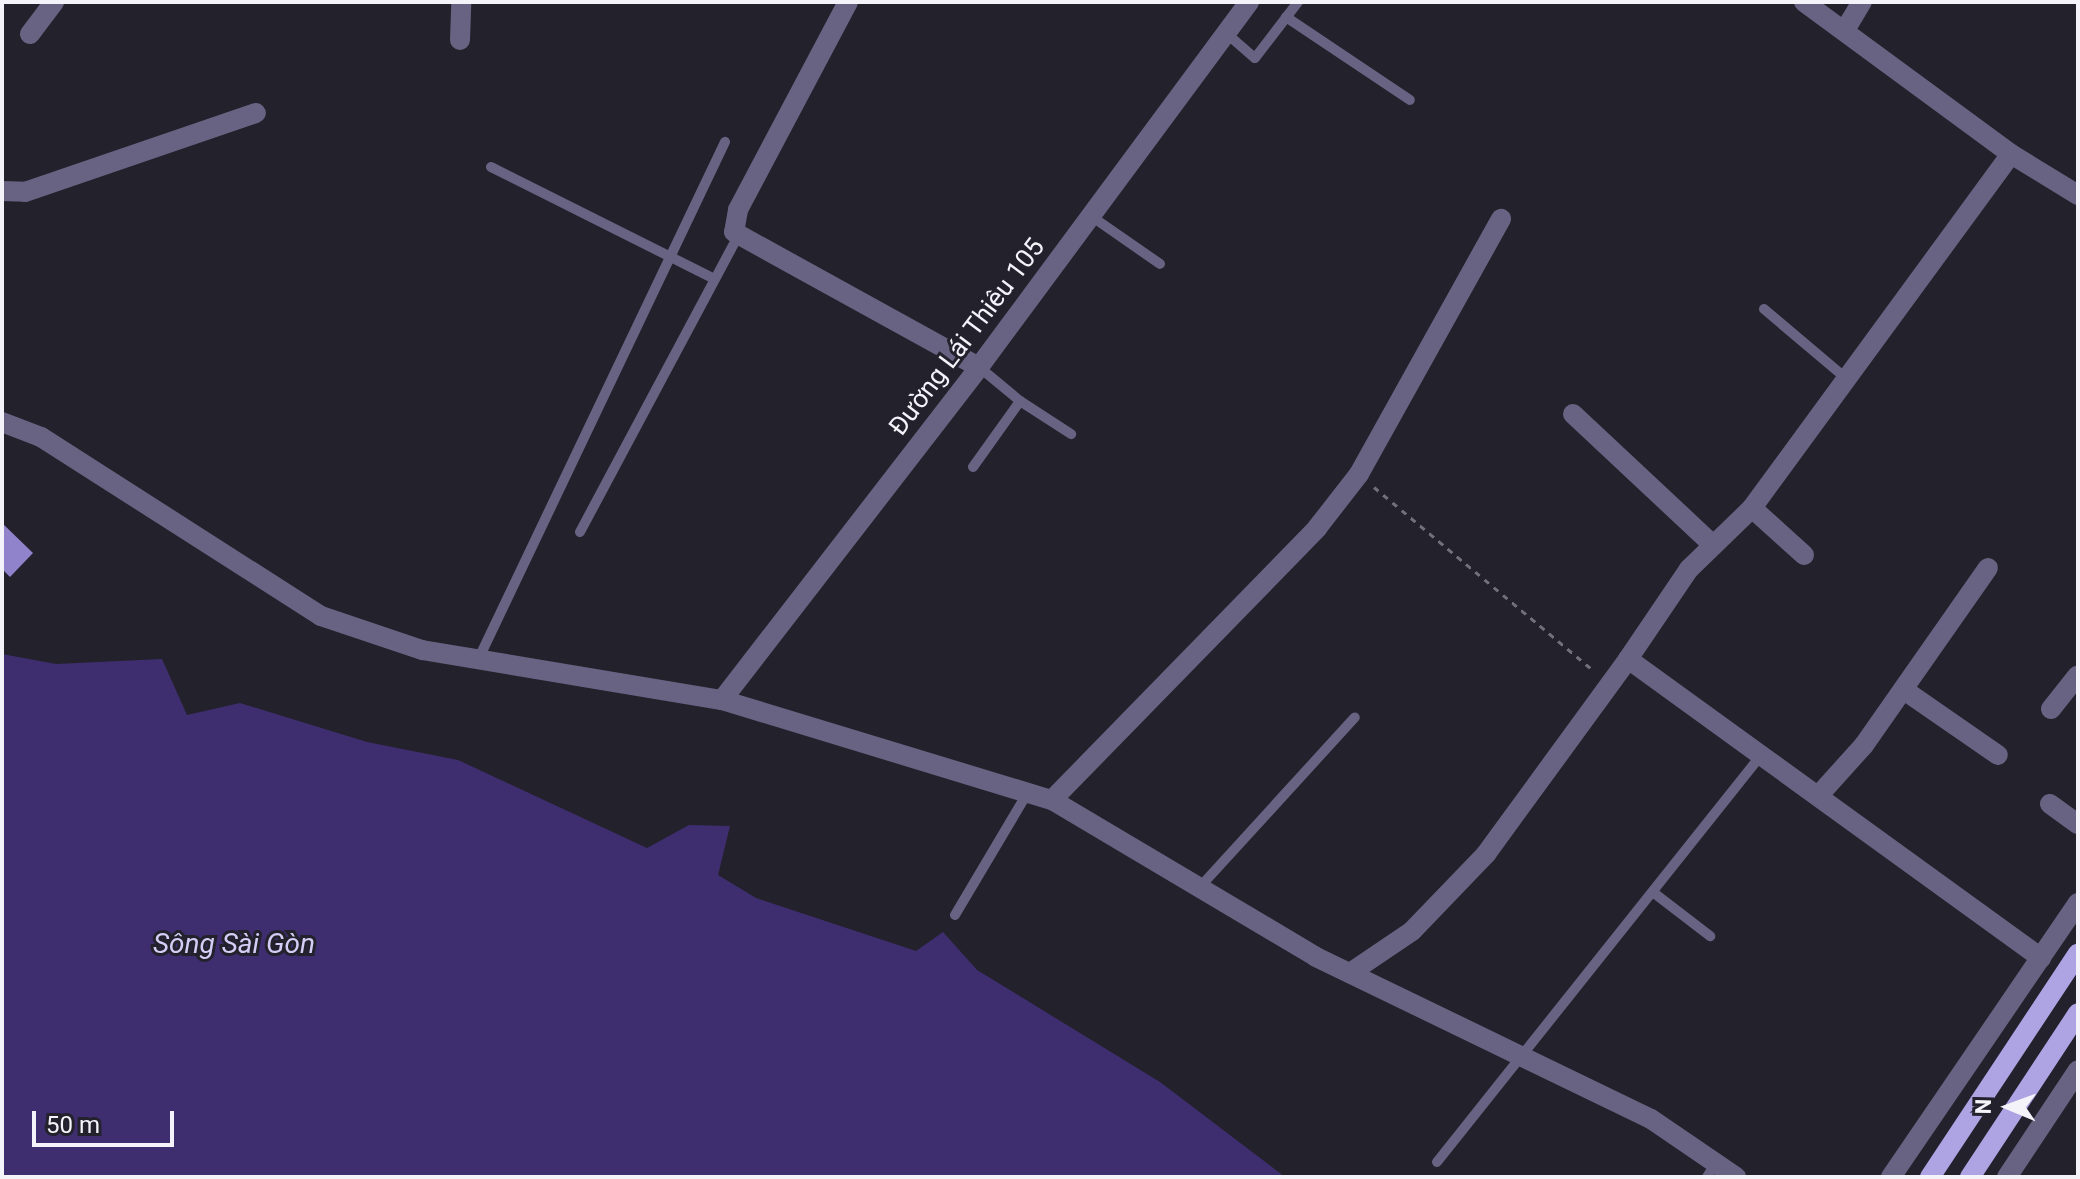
<!DOCTYPE html>
<meta charset="utf-8">
<style>
body{margin:0}
#map{position:relative;width:2080px;height:1179px;overflow:hidden;background:#23212c;font-family:Roboto,sans-serif}
div>[style]{position:absolute}
.water>*{inset:0;background:#3f2e6f}
.building>*{inset:0;background:#9082cb}
.path>*{height:3px;margin-top:-1.5px;transform-origin:0;background:repeating-linear-gradient(90deg,#716f79 0 6px,transparent 0 12px)}
.service>*{height:10px;margin:-5px;padding:0 5px;transform-origin:5px;border-radius:5px;background:#686382}
.minor>*{height:20px;margin:-10px;padding:0 10px;transform-origin:10px;border-radius:10px;background:#686382}
.tertiary>*{height:20px;margin:-10px;padding:0 10px;transform-origin:10px;border-radius:10px;background:#686382}
.primary>*{height:20px;margin:-10px;padding:0 10px;transform-origin:10px;border-radius:10px;background:#aea3e3}
span{translate:-50% -50%;white-space:nowrap;text-align:center;line-height:1.15;-webkit-text-stroke:6px #23212c;paint-order:stroke}
.street-label{font-size:26px;color:#f4f3fa}
.water-label{font-size:28px;color:#d4cef6;font-style:italic}
.frame{position:absolute;inset:0;border:4px solid #f4f3fa;pointer-events:none}
.north{position:absolute;left:1968px;top:1067px;width:80px;height:80px;-webkit-text-stroke:6px #23212c;paint-order:stroke;rotate:271deg;font-size:22px;font-weight:700;line-height:32px;text-align:center;color:#f4f3fa}
.north::after{content:'';display:block;margin:auto;width:28px;height:36px;background:#f4f3fa;clip-path:polygon(50% 0,100% 100%,50% 72%,0 100%)}
.scale{position:absolute;left:32px;top:1111px;width:142px;height:36px;box-sizing:border-box;border:4px solid #f4f3fa;border-top:0;padding-left:10px;font-size:24px;line-height:28px;white-space:nowrap;color:#f4f3fa;-webkit-text-stroke:6px #23212c;paint-order:stroke}
</style>
<div id="map">
<div class="water">
<div style="clip-path:polygon(2px 654px,56px 664px,162px 659px,187px 715px,240px 703px,367px 742px,458px 760px,647px 848px,689px 825px,730px 826px,718px 875px,756px 898px,916px 951px,943px 932px,977px 970px,1160px 1082px,1285px 1177px,2px 1177px)"></div>
</div>
<div class="building">
<div style="clip-path:polygon(2px 523px,33px 553px,10px 577px,2px 569px)"></div>
</div>
<div class="path">
<div style="left:1374px;top:487px;width:288px;rotate:39.9deg"></div>
</div>
<div class="service">
<div style="left:1286px;top:17px;width:149px;rotate:33.8deg"></div>
<div style="left:1226px;top:33px;width:38px;rotate:41deg"></div>
<div style="left:1255px;top:58px;width:71px;rotate:-52.5deg"></div>
<div style="left:491px;top:167px;width:250px;rotate:26.6deg"></div>
<div style="left:1091px;top:216px;width:84px;rotate:34.8deg"></div>
<div style="left:1764px;top:309px;width:110px;rotate:40.2deg"></div>
<div style="left:1020px;top:401px;width:61px;rotate:32.9deg"></div>
<div style="left:973px;top:467px;width:81px;rotate:-54.5deg"></div>
<div style="left:1020px;top:401px;width:53px;rotate:-140.3deg"></div>
<div style="left:580px;top:532px;width:333px;rotate:-61.9deg"></div>
<div style="left:478px;top:660px;width:574px;rotate:-64.51deg"></div>
<div style="left:1199px;top:888px;width:231px;rotate:-47.6deg"></div>
<div style="left:1654px;top:893px;width:71px;rotate:37.5deg"></div>
<div style="left:955px;top:915px;width:143px;rotate:-59.3deg"></div>
<div style="left:1437px;top:1162px;width:522px;rotate:-51.46deg"></div>
<div style="left:1707px;top:1177px;width:17px;rotate:-57deg"></div>
</div>
<div class="minor">
<div style="left:848px;top:2px;width:235px;rotate:117.9deg"></div>
<div style="left:738px;top:210px;width:22px;rotate:100deg"></div>
<div style="left:734px;top:232px;width:280px;rotate:28.9deg"></div>
<div style="left:1804px;top:2px;width:257px;rotate:36.3deg"></div>
<div style="left:2011px;top:154px;width:79px;rotate:31.5deg"></div>
<div style="left:1845px;top:30px;width:33px;rotate:-59deg"></div>
<div style="left:30px;top:34px;width:40px;rotate:-53deg"></div>
<div style="left:460px;top:40px;width:38px;rotate:-88deg"></div>
<div style="left:2011px;top:154px;width:439px;rotate:126.2deg"></div>
<div style="left:1752px;top:508px;width:88px;rotate:135.9deg"></div>
<div style="left:1689px;top:569px;width:109px;rotate:124.1deg"></div>
<div style="left:1628px;top:659px;width:510px;rotate:35.9deg"></div>
<div style="left:2px;top:191px;width:23px;rotate:2deg"></div>
<div style="left:25px;top:192px;width:244px;rotate:-18.9deg"></div>
<div style="left:1573px;top:414px;width:192px;rotate:43.1deg"></div>
<div style="left:1752px;top:508px;width:70px;rotate:42.1deg"></div>
<div style="left:1904px;top:690px;width:114px;rotate:34.7deg"></div>
<div style="left:722px;top:700px;width:421px;rotate:-52.3deg"></div>
<div style="left:979px;top:367px;width:454px;rotate:-53.5deg"></div>
<div style="left:2051px;top:709px;width:43px;rotate:-51.5deg"></div>
<div style="left:1819px;top:795px;width:67px;rotate:-48deg"></div>
<div style="left:1864px;top:745px;width:216px;rotate:-55deg"></div>
<div style="left:1052px;top:800px;width:380px;rotate:-45.7deg"></div>
<div style="left:1317px;top:528px;width:68px;rotate:-52.1deg"></div>
<div style="left:1359px;top:474px;width:292px;rotate:-60.9deg"></div>
<div style="left:2050px;top:804px;width:34px;rotate:36deg"></div>
<div style="left:1350px;top:973px;width:75px;rotate:-34.1deg"></div>
<div style="left:1412px;top:931px;width:107px;rotate:-46.1deg"></div>
<div style="left:1486px;top:854px;width:241px;rotate:-53.9deg"></div>
<div style="left:1891px;top:1177px;width:332px;rotate:-55.7deg"></div>
<div style="left:2007px;top:1177px;width:128px;rotate:-56.4deg"></div>
</div>
<div class="tertiary">
<div style="left:2px;top:422px;width:42px;rotate:21deg"></div>
<div style="left:41px;top:437px;width:332px;rotate:32.6deg"></div>
<div style="left:321px;top:616px;width:107px;rotate:18.6deg"></div>
<div style="left:422px;top:650px;width:304px;rotate:9.5deg"></div>
<div style="left:722px;top:700px;width:345px;rotate:16.9deg"></div>
<div style="left:1052px;top:800px;width:307px;rotate:30.7deg"></div>
<div style="left:1316px;top:957px;width:372px;rotate:25.8deg"></div>
<div style="left:1651px;top:1119px;width:103px;rotate:34.3deg"></div>
</div>
<div class="primary">
<div style="left:1930px;top:1177px;width:268px;rotate:-56.5deg"></div>
<div style="left:1970px;top:1177px;width:196px;rotate:-56.6deg"></div>
</div>
<div class="street-label">
<span style="left:967px;top:337px;rotate:-53deg">Đường Lái Thiêu 105</span>
</div>
<div class="water-label">
<span style="left:234px;top:944px">Sông Sài Gòn</span>
</div>
<div class="frame"></div>
<div class="north">N</div>
<div class="scale">50 m</div>
</div>
